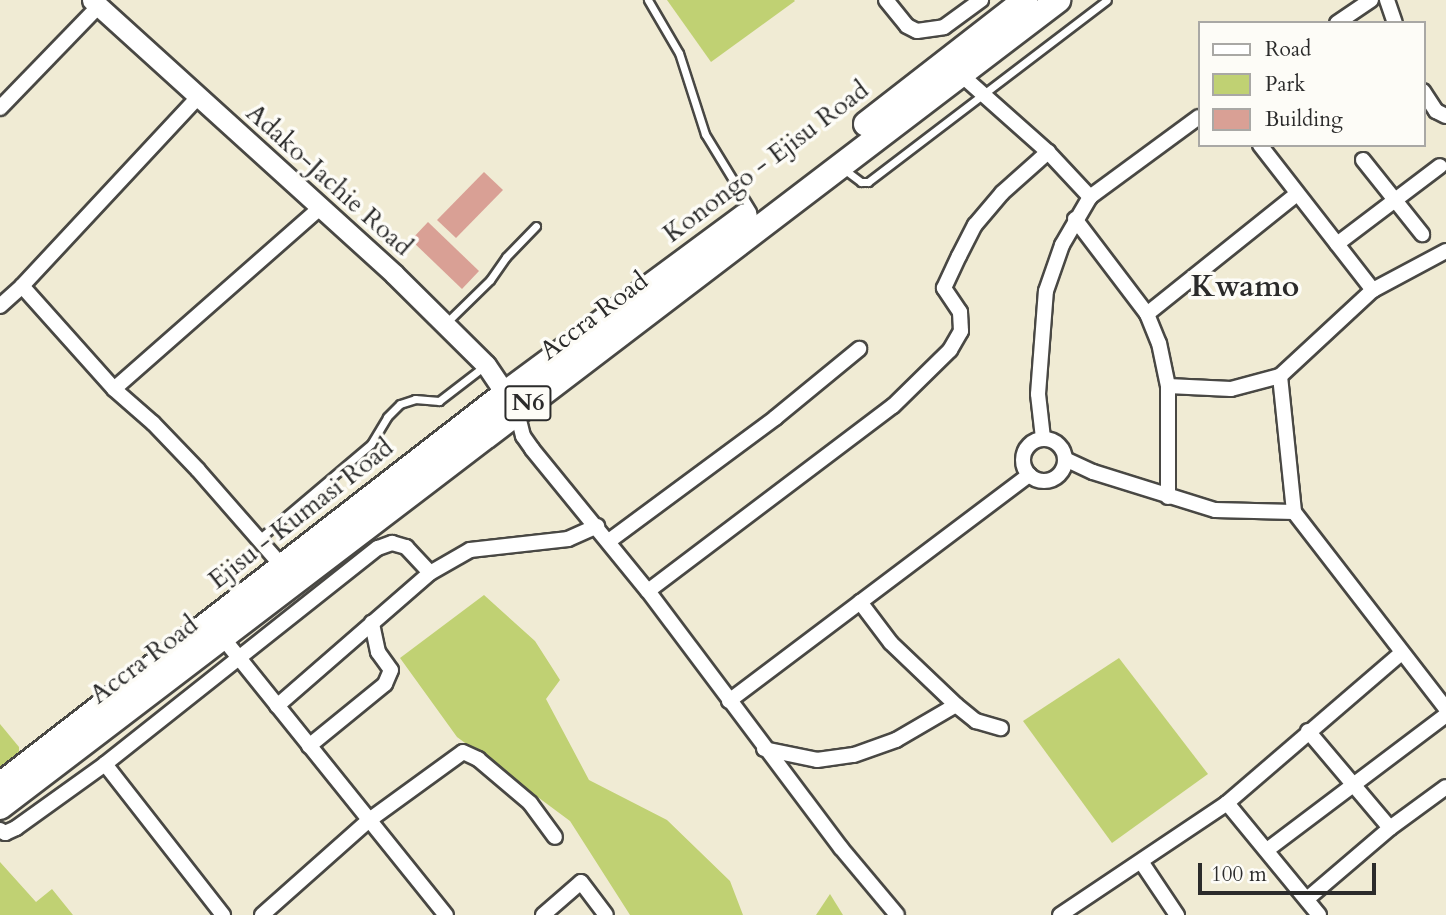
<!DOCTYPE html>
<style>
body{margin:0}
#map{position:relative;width:1446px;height:915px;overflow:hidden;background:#f0ebd4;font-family:Cardo,serif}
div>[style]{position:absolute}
.green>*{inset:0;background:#c0d173}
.building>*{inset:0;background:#d9a095}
.roads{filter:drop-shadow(2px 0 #494844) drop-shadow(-2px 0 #494844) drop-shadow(0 2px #494844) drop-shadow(0 -2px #494844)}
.lane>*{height:7px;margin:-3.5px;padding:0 3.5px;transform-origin:3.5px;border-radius:3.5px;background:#fff}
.street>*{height:14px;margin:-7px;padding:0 7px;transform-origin:7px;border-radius:7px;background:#fff}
.street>.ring{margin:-7px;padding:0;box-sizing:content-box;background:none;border:14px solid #fff;border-radius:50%}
.secondary>*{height:19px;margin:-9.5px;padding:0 9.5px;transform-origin:9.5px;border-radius:9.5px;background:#fff}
.highway>*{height:24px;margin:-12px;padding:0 12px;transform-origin:12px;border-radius:12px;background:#fff}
span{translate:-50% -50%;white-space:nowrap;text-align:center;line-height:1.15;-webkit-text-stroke:7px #fdfcf7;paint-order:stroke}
.shield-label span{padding:2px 5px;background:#fdfcf7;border:2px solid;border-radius:5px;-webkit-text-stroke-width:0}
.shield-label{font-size:24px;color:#2b2b2b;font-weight:700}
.street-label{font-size:26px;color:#2b2b2b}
.quarter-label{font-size:30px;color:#2b2b2b;font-weight:700}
.legend{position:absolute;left:1198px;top:21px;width:228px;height:126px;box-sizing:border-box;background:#fdfcf7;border:2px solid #a9a8a5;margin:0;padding:9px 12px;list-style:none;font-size:21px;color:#2b2b2b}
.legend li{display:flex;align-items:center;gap:14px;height:35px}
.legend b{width:35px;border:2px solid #a9a8a5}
.scale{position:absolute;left:1198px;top:863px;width:178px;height:32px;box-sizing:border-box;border:4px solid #2b2b2b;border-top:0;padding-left:9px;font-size:21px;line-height:24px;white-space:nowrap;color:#2b2b2b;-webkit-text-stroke:5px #fdfcf7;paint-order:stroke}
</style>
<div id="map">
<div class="green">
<div style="clip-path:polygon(667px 0,794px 0,795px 1px,711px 62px)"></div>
<div style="clip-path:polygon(484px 595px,535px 641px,560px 680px,546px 699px,589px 780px,667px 820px,730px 881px,743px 915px,630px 915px,570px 821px,457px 737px,400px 658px)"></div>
<div style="clip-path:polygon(1119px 658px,1208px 774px,1112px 843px,1023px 721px)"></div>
<div style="clip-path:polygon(0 724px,19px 747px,19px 755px,0 770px)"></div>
<div style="clip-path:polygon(0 862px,36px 902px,52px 889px,73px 915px,0 915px)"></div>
<div style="clip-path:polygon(830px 894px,843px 915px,816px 915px)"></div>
</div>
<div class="building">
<div style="clip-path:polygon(484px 172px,503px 190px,456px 238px,437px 220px)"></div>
<div style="clip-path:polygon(428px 222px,479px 271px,462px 289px,411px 240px)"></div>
</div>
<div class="roads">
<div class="lane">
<div style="left:648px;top:0;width:61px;rotate:59.7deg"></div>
<div style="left:679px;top:53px;width:85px;rotate:72.2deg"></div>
<div style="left:705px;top:134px;width:90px;rotate:58.6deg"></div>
<div style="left:845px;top:170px;width:20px;rotate:37deg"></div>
<div style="left:861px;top:182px;width:7px"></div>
<div style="left:868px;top:182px;width:300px;rotate:-37.3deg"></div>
<div style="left:445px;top:324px;width:63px;rotate:-44.4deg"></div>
<div style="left:490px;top:280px;width:28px;rotate:-55deg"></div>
<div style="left:506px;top:257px;width:43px;rotate:-45.9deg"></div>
<div style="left:259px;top:539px;width:147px;rotate:-40.3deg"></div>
<div style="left:371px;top:444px;width:31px;rotate:-59deg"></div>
<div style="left:387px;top:417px;width:18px;rotate:-45deg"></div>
<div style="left:400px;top:404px;width:16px;rotate:-18deg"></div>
<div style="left:415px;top:399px;width:24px;rotate:5deg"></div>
<div style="left:439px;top:401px;width:59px;rotate:-37.5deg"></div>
</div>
<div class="street">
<div style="left:886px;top:0;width:33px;rotate:51deg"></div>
<div style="left:907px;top:26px;width:11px;rotate:27deg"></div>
<div style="left:917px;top:31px;width:27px;rotate:-8deg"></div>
<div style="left:944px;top:27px;width:46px;rotate:-36.1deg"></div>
<div style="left:1387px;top:0;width:24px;rotate:71deg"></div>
<div style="left:1337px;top:23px;width:41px;rotate:-34.1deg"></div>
<div style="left:958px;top:72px;width:120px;rotate:41.6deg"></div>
<div style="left:1048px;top:152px;width:62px;rotate:47deg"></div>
<div style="left:1423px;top:91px;width:24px;rotate:57deg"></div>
<div style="left:1436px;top:111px;width:11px;rotate:27deg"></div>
<div style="left:0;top:108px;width:142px;rotate:-45.9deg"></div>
<div style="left:1260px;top:145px;width:184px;rotate:52.1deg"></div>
<div style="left:1363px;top:160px;width:95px;rotate:51.4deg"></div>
<div style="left:1075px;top:219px;width:119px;rotate:52.8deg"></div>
<div style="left:1147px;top:314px;width:31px;rotate:68deg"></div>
<div style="left:1159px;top:343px;width:44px;rotate:78.2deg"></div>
<div style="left:1168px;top:386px;width:111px;rotate:90deg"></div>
<div style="left:1337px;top:244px;width:129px;rotate:-37.1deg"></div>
<div style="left:22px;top:286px;width:138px;rotate:48.2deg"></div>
<div style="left:114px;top:389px;width:52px;rotate:41.1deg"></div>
<div style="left:153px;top:423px;width:65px;rotate:46.2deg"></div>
<div style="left:198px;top:470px;width:128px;rotate:48.8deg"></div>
<div style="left:0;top:306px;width:30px;rotate:-42deg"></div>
<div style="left:22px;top:286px;width:258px;rotate:-47deg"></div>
<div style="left:1147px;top:314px;width:192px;rotate:-38.7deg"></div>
<div style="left:1280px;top:376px;width:137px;rotate:84.1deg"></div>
<div style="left:1294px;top:512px;width:249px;rotate:52.3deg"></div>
<div style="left:1168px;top:386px;width:63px;rotate:2.7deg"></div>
<div style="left:1231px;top:389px;width:51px;rotate:-14.9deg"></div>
<div style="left:1280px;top:376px;width:127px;rotate:-42.8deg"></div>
<div style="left:1373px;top:290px;width:83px;rotate:-28.1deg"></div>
<div style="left:114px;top:389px;width:276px;rotate:-41.3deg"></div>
<div style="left:517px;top:412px;width:25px;rotate:76deg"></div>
<div style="left:523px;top:436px;width:16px;rotate:55deg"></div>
<div style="left:532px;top:449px;width:183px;rotate:50.8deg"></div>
<div style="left:648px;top:591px;width:321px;rotate:53.1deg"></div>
<div style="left:841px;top:848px;width:87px;rotate:50.1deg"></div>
<div style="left:1043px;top:438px;width:44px;rotate:-96.5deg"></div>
<div style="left:1038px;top:394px;width:103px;rotate:-85.6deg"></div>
<div style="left:1046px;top:291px;width:49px;rotate:-70.8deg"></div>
<div style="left:1062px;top:245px;width:56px;rotate:-59.7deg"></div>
<div style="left:1090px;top:197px;width:135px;rotate:-36.3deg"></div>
<div class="ring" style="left:1023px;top:439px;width:28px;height:28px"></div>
<div style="left:1065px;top:459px;width:31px;rotate:25deg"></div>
<div style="left:1093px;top:472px;width:128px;rotate:17.3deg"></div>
<div style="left:1215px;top:510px;width:79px;rotate:1.5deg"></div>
<div style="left:609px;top:541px;width:207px;rotate:-36.5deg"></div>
<div style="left:775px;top:418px;width:109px;rotate:-39.4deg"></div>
<div style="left:648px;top:591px;width:307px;rotate:-37.1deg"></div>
<div style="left:893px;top:406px;width:80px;rotate:-44.5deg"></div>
<div style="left:950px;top:350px;width:22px;rotate:-60deg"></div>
<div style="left:961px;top:331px;width:19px;rotate:-93deg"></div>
<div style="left:960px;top:312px;width:29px;rotate:-124deg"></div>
<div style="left:944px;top:288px;width:35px;rotate:-65deg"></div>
<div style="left:959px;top:256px;width:35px;rotate:-63deg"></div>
<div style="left:975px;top:225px;width:42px;rotate:-49.8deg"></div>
<div style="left:1002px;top:193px;width:62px;rotate:-41.7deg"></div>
<div style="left:860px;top:602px;width:51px;rotate:52.9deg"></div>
<div style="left:891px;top:643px;width:90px;rotate:43.6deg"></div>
<div style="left:956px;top:705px;width:26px;rotate:39deg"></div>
<div style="left:976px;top:721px;width:26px;rotate:16deg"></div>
<div style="left:223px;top:638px;width:356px;rotate:51.2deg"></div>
<div style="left:729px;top:701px;width:376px;rotate:-37deg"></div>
<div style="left:277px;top:706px;width:203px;rotate:-41deg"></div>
<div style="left:430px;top:573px;width:46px;rotate:-29.9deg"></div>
<div style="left:470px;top:550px;width:99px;rotate:-6.4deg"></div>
<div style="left:568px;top:539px;width:32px;rotate:-24deg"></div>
<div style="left:1308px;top:731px;width:127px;rotate:49.8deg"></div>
<div style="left:309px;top:746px;width:98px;rotate:-39.2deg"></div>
<div style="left:385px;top:684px;width:15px;rotate:-67deg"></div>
<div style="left:391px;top:670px;width:22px;rotate:-126deg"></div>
<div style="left:378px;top:652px;width:30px;rotate:-102deg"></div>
<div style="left:764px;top:749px;width:54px;rotate:11.7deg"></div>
<div style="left:817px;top:760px;width:37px;rotate:-8deg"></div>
<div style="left:854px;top:755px;width:45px;rotate:-19.7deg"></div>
<div style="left:896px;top:740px;width:69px;rotate:-30.3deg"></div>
<div style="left:105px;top:764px;width:348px;rotate:-38.4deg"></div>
<div style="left:378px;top:548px;width:15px;rotate:-20deg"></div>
<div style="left:392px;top:543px;width:15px;rotate:16deg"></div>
<div style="left:406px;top:547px;width:35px;rotate:47deg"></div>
<div style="left:1227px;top:803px;width:145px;rotate:50.6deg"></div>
<div style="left:0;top:830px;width:6px;rotate:31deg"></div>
<div style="left:5px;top:833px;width:12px;rotate:-24deg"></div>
<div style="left:16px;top:828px;width:110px;rotate:-35.7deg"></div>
<div style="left:105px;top:764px;width:192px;rotate:52deg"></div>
<div style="left:1267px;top:850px;width:224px;rotate:-37deg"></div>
<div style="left:1142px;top:863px;width:63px;rotate:56.1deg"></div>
<div style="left:1307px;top:899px;width:109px;rotate:-40.5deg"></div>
<div style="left:1390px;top:828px;width:69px;rotate:-36.2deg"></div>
<div style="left:262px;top:915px;width:142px;rotate:-41.6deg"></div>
<div style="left:368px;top:821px;width:117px;rotate:-36deg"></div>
<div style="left:463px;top:752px;width:17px;rotate:25deg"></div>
<div style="left:478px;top:759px;width:68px;rotate:40.2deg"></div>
<div style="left:530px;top:803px;width:42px;rotate:53.7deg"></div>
<div style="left:543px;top:915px;width:50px;rotate:-41deg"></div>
<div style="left:581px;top:882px;width:41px;rotate:52.9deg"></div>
<div style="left:1060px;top:915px;width:201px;rotate:-33.8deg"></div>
<div style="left:1227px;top:803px;width:228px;rotate:-40.7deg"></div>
</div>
<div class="secondary">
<div style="left:92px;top:0;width:408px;rotate:42.2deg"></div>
<div style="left:394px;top:274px;width:129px;rotate:44.7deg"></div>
<div style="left:486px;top:365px;width:48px;rotate:56deg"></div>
</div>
<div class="highway">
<div style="left:866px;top:124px;width:202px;rotate:-37.9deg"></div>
<div style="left:0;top:785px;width:640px;rotate:-37.77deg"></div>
<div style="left:506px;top:393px;width:297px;rotate:-36.5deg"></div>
<div style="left:0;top:807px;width:1331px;rotate:-37.33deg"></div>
</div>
</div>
<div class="shield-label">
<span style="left:528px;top:403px">N6</span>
</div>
<div class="street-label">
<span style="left:766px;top:162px;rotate:-37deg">Konongo - Ejisu Road</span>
<span style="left:329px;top:180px;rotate:42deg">Adako-Jachie Road</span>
<span style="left:594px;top:316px;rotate:-37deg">Accra Road</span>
<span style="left:301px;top:514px;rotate:-38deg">Ejisu - Kumasi Road</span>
<span style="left:144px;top:660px;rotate:-37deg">Accra Road</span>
</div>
<div class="quarter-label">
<span style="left:1245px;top:287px">Kwamo</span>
</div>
<ul class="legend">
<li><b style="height:9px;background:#fff"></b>Road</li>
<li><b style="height:19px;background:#c0d173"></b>Park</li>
<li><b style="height:19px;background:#d9a095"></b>Building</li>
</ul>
<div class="scale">100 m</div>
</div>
